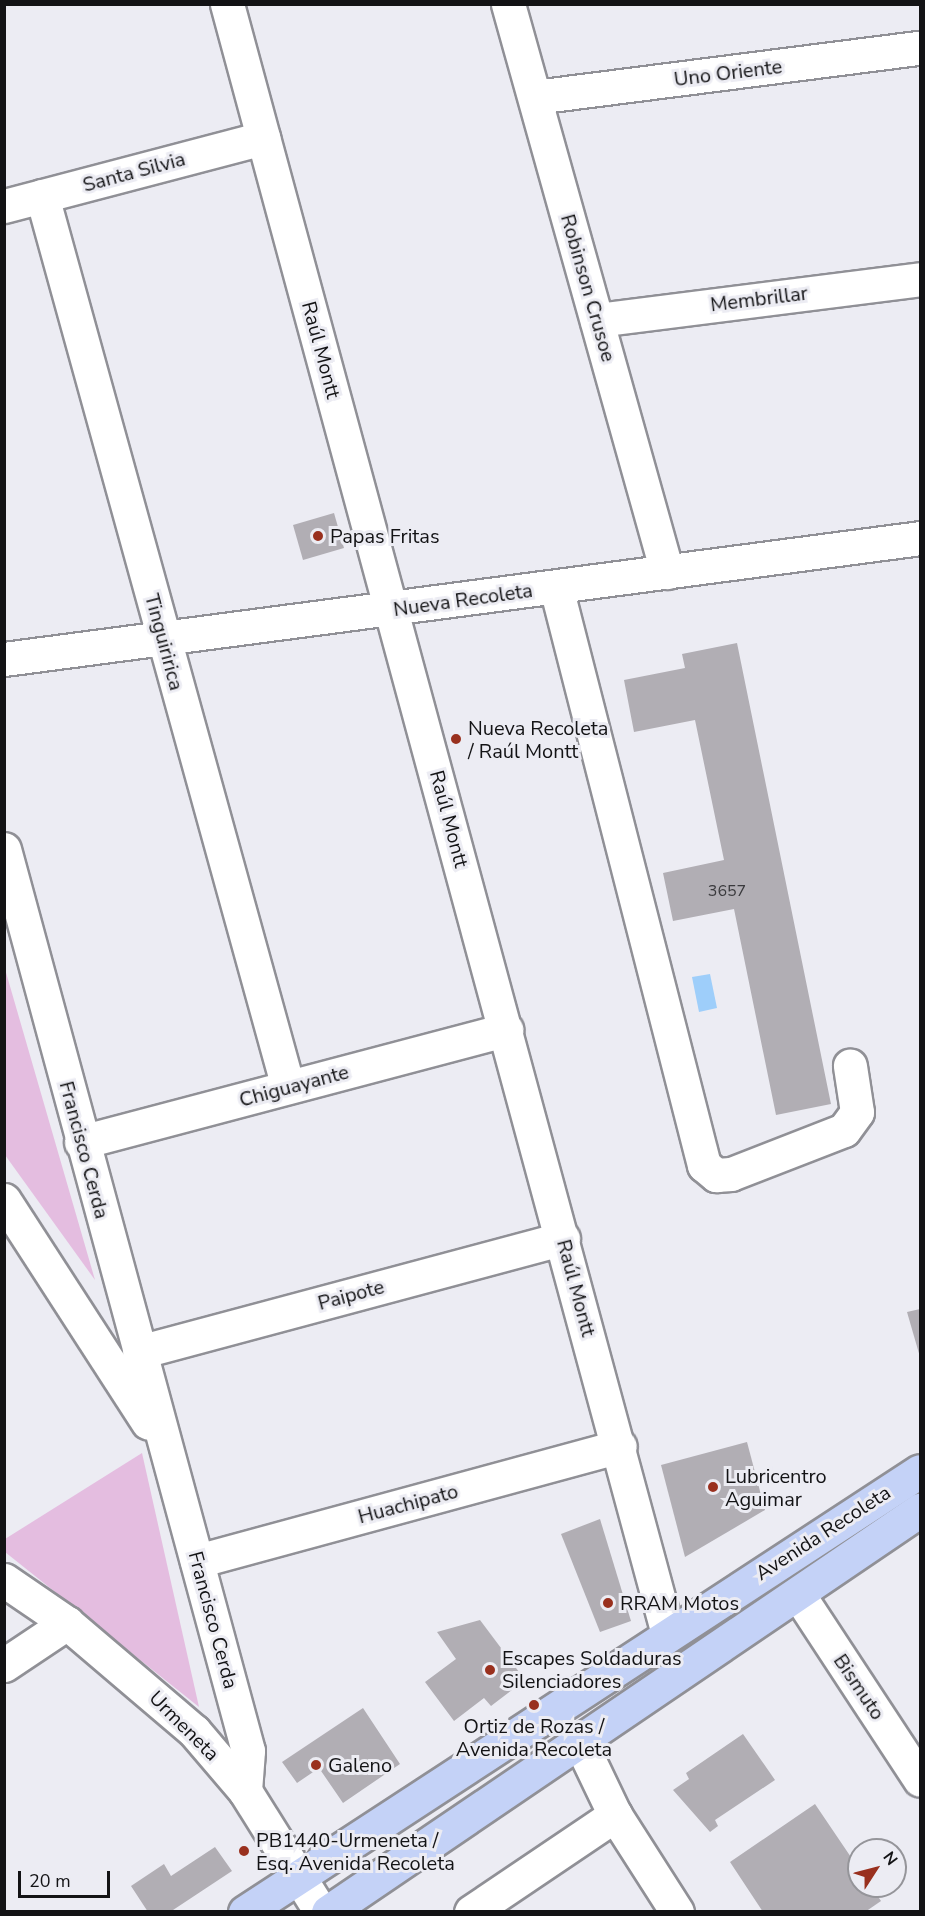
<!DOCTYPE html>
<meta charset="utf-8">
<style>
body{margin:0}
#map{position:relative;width:925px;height:1916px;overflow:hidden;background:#ececf3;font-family:"Nunito Sans",sans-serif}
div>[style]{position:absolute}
.green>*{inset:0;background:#e4bde0}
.water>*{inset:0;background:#9ecefa}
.building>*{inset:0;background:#b1aeb4}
.roads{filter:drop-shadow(2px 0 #909096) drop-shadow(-2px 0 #909096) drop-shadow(0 2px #909096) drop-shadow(0 -2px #909096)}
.minor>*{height:33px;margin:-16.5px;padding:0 16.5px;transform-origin:16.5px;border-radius:16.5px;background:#fff}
.major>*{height:33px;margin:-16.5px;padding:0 16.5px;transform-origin:16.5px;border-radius:16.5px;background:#c4d2f7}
.dots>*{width:16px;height:16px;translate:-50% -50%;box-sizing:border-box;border:3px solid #ececf3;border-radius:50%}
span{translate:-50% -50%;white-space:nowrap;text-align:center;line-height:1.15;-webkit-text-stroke:6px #ececf3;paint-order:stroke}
.number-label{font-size:16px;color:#3a3a3d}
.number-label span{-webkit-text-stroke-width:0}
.street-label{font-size:20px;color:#131315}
.poi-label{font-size:20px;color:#131315}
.left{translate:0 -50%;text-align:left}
.frame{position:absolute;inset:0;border:6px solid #131315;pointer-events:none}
.north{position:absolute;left:847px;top:1838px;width:60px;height:60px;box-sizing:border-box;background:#ececf3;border:2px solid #95959a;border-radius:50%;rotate:54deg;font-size:16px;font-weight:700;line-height:24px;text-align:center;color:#131315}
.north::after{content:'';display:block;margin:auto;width:21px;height:27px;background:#99301e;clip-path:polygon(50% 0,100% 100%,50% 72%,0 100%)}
.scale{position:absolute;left:18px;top:1871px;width:92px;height:27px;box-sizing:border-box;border:3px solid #131315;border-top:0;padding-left:8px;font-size:18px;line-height:21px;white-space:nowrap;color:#131315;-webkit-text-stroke:4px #ececf3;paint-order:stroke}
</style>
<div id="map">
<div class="green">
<div style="clip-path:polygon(5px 969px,95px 1280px,5px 1155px)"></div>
<div style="clip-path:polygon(142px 1453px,199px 1707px,5px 1552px,5px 1539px)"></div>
</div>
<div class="water">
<div style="clip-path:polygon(710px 974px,717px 1008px,699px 1012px,692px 977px)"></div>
</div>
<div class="building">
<div style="clip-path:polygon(334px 513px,344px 548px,303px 560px,293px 525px)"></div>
<div style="clip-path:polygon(737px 643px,831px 1104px,776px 1115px,734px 909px,673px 921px,663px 873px,724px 860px,695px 720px,634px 732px,624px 680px,685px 668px,682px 654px)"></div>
<div style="clip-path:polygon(920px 1309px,920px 1357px,907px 1312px)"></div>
<div style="clip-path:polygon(747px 1442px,765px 1510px,685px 1557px,661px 1465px)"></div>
<div style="clip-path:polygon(600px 1519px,631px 1621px,600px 1632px,561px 1534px)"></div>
<div style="clip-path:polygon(480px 1620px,525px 1680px,491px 1706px,484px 1698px,454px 1721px,425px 1682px,456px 1659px,437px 1632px)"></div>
<div style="clip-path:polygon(363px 1708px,400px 1764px,343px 1803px,319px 1768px,297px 1783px,282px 1762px)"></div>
<div style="clip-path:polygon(743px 1734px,775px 1780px,715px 1820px,718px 1826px,710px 1832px,673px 1790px,689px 1779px,686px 1773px)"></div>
<div style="clip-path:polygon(815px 1804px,859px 1869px,859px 1886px,871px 1886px,881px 1901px,865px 1912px,763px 1912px,730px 1862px)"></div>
<div style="clip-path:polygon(215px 1847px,232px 1871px,170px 1912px,148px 1912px,131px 1886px,164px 1864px,171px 1876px)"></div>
</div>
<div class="roads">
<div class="minor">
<div style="left:227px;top:4px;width:1689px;rotate:74.86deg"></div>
<div style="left:508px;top:4px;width:590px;rotate:74.36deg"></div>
<div style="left:535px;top:97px;width:388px;rotate:-7.3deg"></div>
<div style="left:42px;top:196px;width:924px;rotate:74.57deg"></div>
<div style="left:4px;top:206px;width:268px;rotate:-14.7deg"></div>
<div style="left:597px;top:320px;width:326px;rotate:-7.2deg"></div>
<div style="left:556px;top:587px;width:597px;rotate:75.64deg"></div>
<div style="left:704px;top:1165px;width:16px;rotate:40deg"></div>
<div style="left:716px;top:1175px;width:15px;rotate:-4deg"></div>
<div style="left:731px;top:1174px;width:121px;rotate:-21.3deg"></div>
<div style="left:844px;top:1130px;width:22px;rotate:-54deg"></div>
<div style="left:857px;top:1112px;width:47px;rotate:-98.7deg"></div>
<div style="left:4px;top:659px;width:924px;rotate:-7.52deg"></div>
<div style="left:4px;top:849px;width:934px;rotate:74.86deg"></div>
<div style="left:248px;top:1751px;width:40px;rotate:94.3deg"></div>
<div style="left:81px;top:1142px;width:440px;rotate:-14.8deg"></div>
<div style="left:4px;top:1200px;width:265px;rotate:57.1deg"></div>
<div style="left:139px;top:1352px;width:439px;rotate:-15deg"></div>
<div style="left:197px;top:1561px;width:438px;rotate:-15.2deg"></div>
<div style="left:4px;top:1580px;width:76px;rotate:34.3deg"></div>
<div style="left:67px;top:1623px;width:167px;rotate:40.4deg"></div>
<div style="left:194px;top:1731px;width:79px;rotate:49.6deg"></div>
<div style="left:245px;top:1791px;width:143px;rotate:57.9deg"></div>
<div style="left:798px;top:1594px;width:222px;rotate:56.7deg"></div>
<div style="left:4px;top:1665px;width:76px;rotate:-33.7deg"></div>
<div style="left:580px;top:1742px;width:81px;rotate:64.4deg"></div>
<div style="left:615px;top:1815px;width:115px;rotate:57.4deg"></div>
<div style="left:471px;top:1912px;width:174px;rotate:-34deg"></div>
</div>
<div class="major">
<div style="left:245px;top:1912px;width:806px;rotate:-33.16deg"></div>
<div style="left:328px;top:1912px;width:716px;rotate:-34.18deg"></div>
</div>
</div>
<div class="dots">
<div style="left:318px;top:536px;background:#99301e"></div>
<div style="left:456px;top:739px;background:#99301e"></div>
<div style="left:713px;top:1487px;background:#99301e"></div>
<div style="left:608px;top:1603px;background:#99301e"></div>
<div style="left:490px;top:1670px;background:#99301e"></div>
<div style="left:534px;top:1705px;background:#99301e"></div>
<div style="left:316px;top:1765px;background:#99301e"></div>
<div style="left:244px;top:1851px;background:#99301e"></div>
</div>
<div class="number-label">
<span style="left:727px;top:891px">3657</span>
</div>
<div class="street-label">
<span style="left:728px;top:73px;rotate:-7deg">Uno Oriente</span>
<span style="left:134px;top:172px;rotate:-15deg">Santa Silvia</span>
<span style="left:588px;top:288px;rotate:74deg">Robinson Crusoe</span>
<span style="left:759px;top:299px;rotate:-7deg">Membrillar</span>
<span style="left:321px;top:350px;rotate:75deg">Raúl Montt</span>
<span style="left:463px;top:600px;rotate:-8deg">Nueva Recoleta</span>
<span style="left:164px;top:642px;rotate:75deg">Tinguiririca</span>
<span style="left:449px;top:819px;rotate:75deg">Raúl Montt</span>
<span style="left:294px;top:1086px;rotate:-15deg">Chiguayante</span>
<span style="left:84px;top:1150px;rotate:75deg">Francisco Cerda</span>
<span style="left:576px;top:1288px;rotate:75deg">Raúl Montt</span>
<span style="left:351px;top:1295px;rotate:-15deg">Paipote</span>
<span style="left:408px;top:1504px;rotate:-15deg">Huachipato</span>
<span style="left:823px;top:1533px;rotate:-33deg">Avenida Recoleta</span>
<span style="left:213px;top:1620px;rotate:75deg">Francisco Cerda</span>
<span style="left:859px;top:1687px;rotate:56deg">Bismuto</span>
<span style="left:184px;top:1726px;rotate:45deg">Urmeneta</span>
</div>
<div class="poi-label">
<span class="left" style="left:330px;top:536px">Papas Fritas</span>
<span class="left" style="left:468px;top:740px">Nueva Recoleta<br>/ Raúl Montt</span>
<span class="left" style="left:725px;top:1488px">Lubricentro<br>Aguimar</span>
<span class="left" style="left:620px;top:1603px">RRAM Motos</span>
<span class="left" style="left:502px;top:1670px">Escapes Soldaduras<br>Silenciadores</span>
<span style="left:534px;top:1738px">Ortiz de Rozas /<br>Avenida Recoleta</span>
<span class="left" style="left:328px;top:1765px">Galeno</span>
<span class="left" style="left:256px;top:1852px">PB1440-Urmeneta /<br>Esq. Avenida Recoleta</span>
</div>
<div class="frame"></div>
<div class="north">N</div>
<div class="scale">20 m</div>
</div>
